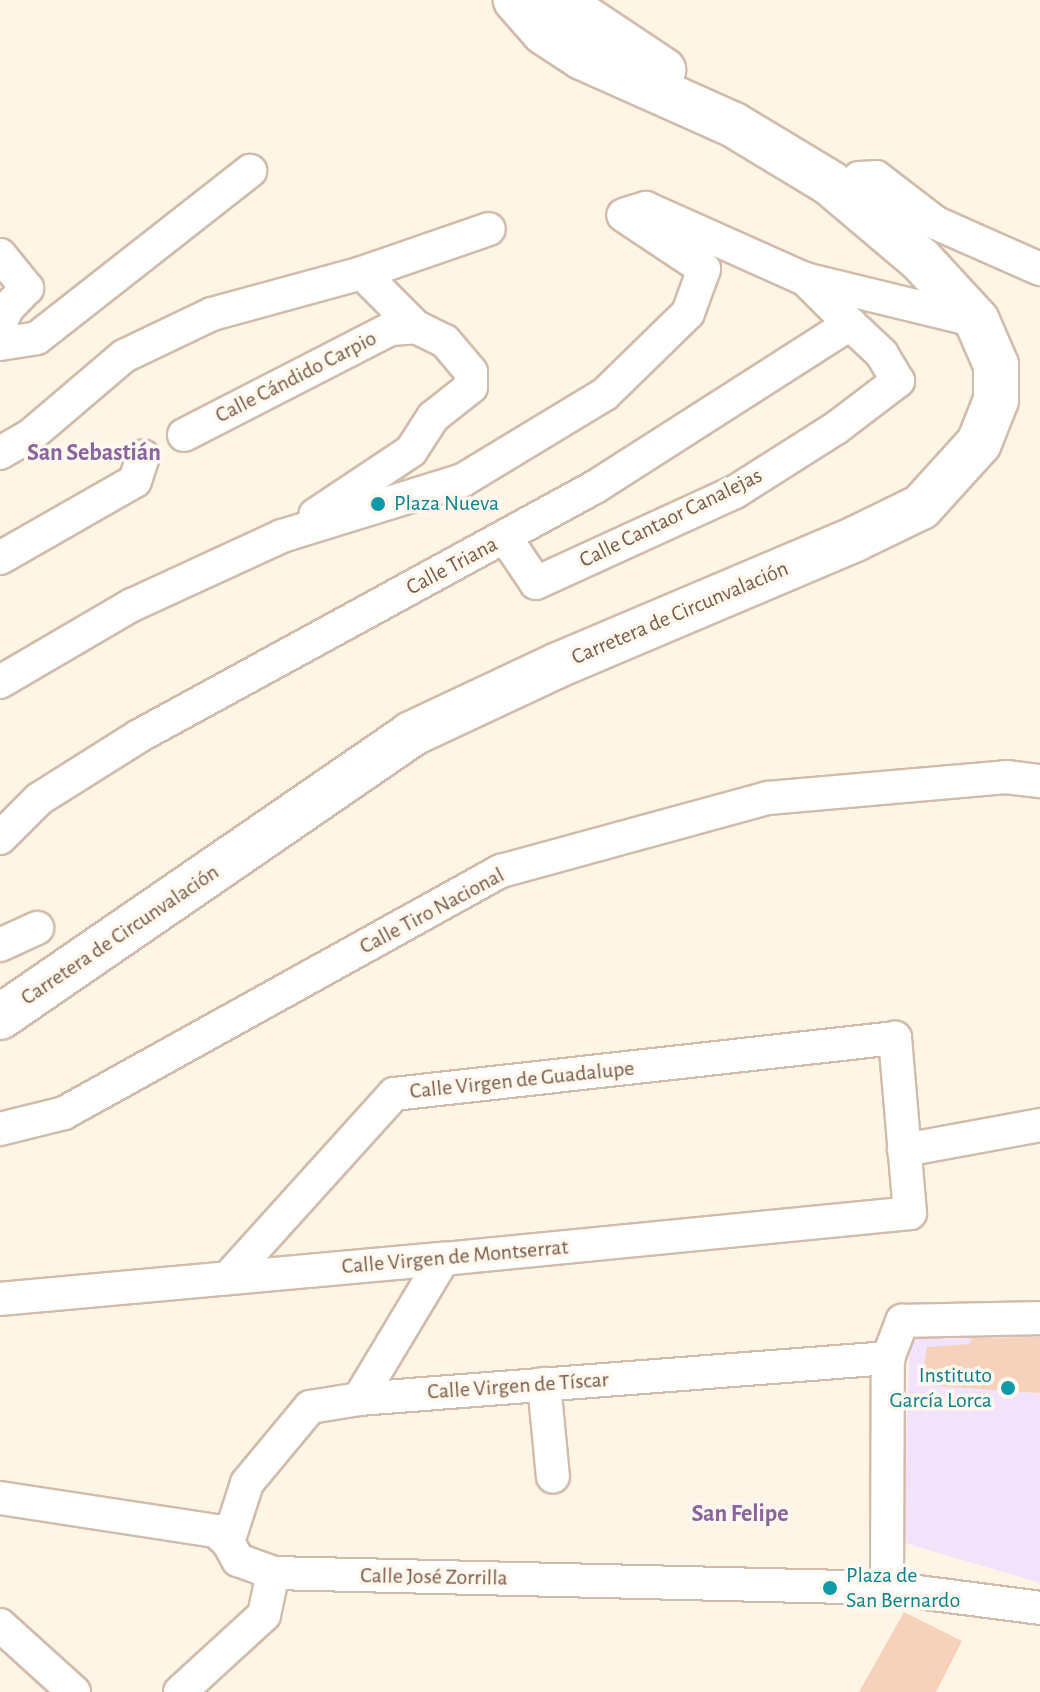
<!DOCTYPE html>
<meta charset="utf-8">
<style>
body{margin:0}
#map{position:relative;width:1040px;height:1692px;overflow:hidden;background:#fef5e7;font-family:"Alegreya Sans",sans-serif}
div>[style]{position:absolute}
.education>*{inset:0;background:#f2e3fb}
.building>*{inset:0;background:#f6d2bc}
.roads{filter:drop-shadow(2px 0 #d1bcab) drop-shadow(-2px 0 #d1bcab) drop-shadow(0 2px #d1bcab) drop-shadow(0 -2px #d1bcab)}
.street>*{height:32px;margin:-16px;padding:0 16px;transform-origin:16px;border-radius:16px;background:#fff}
.secondary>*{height:44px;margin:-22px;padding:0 22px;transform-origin:22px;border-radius:22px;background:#fff}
.dots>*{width:22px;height:22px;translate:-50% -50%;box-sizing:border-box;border:4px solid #fff8ee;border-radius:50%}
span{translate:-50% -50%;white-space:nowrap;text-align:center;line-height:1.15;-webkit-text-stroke:7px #fff8ee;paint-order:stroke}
.street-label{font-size:22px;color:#7a5a48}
.culture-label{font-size:22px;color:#0d838f}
.left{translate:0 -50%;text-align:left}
.right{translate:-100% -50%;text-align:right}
.neighbourhood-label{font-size:24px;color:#8a649e;font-weight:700}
</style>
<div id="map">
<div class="education">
<div style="clip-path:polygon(1040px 1318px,1040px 1583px,902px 1542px,910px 1340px,934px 1321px)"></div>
</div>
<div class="building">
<div style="clip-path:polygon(1040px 1337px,1040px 1393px,921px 1385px,927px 1347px,970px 1344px,972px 1338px)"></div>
<div style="clip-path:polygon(904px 1612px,962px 1641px,936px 1692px,859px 1692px)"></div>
</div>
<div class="roads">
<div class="street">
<div style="left:859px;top:178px;width:17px;rotate:-3deg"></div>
<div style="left:876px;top:177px;width:76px;rotate:37.5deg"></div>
<div style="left:936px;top:223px;width:114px;rotate:23.9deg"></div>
<div style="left:626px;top:214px;width:21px;rotate:-17deg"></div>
<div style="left:646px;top:208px;width:174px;rotate:24.1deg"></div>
<div style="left:805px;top:279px;width:177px;rotate:13.7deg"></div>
<div style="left:0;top:255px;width:43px;rotate:50.7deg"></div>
<div style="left:27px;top:288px;width:29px;rotate:134deg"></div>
<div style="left:7px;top:309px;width:17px;rotate:115deg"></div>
<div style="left:362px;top:273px;width:76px;rotate:45deg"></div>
<div style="left:0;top:344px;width:37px;rotate:-9deg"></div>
<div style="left:37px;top:338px;width:271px;rotate:-38.1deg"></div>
<div style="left:184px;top:435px;width:232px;rotate:-27.2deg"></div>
<div style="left:390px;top:329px;width:26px;rotate:-4deg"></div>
<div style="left:416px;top:327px;width:32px;rotate:26deg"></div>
<div style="left:445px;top:341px;width:40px;rotate:50deg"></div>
<div style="left:471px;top:372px;width:15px;rotate:90deg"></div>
<div style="left:471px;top:387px;width:48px;rotate:141.7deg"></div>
<div style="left:433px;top:417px;width:40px;rotate:122.9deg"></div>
<div style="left:411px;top:451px;width:115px;rotate:146.3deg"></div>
<div style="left:0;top:453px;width:34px;rotate:-30deg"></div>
<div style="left:30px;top:436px;width:123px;rotate:-40.4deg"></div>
<div style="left:124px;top:356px;width:98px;rotate:-25.5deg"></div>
<div style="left:212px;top:314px;width:156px;rotate:-15.3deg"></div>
<div style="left:362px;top:273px;width:134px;rotate:-19.1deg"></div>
<div style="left:505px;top:537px;width:55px;rotate:56deg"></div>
<div style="left:536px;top:583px;width:219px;rotate:-24.6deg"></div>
<div style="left:735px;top:492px;width:120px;rotate:-32.4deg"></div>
<div style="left:836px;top:428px;width:78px;rotate:-37.2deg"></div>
<div style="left:898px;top:381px;width:31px;rotate:-121deg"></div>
<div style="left:882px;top:354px;width:44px;rotate:-136.8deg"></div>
<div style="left:0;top:558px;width:155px;rotate:-29.7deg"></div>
<div style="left:135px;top:481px;width:26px;rotate:-72deg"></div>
<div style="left:0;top:682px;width:153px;rotate:-30.3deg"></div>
<div style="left:132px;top:605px;width:165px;rotate:-24.7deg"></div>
<div style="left:282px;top:536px;width:189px;rotate:-17.2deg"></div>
<div style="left:463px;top:480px;width:166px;rotate:-31.2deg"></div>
<div style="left:605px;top:394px;width:116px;rotate:-44.3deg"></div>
<div style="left:688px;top:313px;width:47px;rotate:-70deg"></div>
<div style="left:704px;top:269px;width:97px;rotate:-146.3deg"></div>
<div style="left:0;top:838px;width:55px;rotate:-45deg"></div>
<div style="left:39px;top:799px;width:118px;rotate:-32.2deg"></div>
<div style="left:139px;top:736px;width:520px;rotate:-28.64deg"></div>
<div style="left:595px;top:487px;width:303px;rotate:-32.6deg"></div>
<div style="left:850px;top:324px;width:64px;rotate:-135deg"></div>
<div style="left:0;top:945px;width:41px;rotate:-24.7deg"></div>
<div style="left:0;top:1129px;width:66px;rotate:-14deg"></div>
<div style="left:64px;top:1113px;width:500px;rotate:-29deg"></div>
<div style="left:501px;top:871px;width:277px;rotate:-15.3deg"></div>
<div style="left:768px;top:798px;width:239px;rotate:-5deg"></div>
<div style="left:1006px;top:777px;width:34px;rotate:7deg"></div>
<div style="left:904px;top:1150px;width:138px;rotate:-10.4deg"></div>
<div style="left:0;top:1299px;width:445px;rotate:-5.2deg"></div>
<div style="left:443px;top:1259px;width:469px;rotate:-5.6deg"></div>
<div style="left:910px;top:1213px;width:176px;rotate:-94.9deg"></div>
<div style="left:895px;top:1038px;width:504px;rotate:173.62deg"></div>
<div style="left:394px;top:1094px;width:248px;rotate:132.1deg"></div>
<div style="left:544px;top:1384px;width:93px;rotate:84.5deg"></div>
<div style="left:359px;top:1399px;width:163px;rotate:-59deg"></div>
<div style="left:0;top:1498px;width:219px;rotate:8.7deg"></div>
<div style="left:216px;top:1531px;width:16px;rotate:43deg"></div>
<div style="left:228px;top:1542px;width:21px;rotate:61deg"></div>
<div style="left:238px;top:1560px;width:37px;rotate:20deg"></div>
<div style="left:273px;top:1573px;width:614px;rotate:1.4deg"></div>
<div style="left:887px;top:1588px;width:154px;rotate:7.4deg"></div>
<div style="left:228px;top:1542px;width:62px;rotate:-72.1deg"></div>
<div style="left:247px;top:1483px;width:99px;rotate:-50.3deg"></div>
<div style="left:310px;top:1407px;width:50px;rotate:-9.3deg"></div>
<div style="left:359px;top:1399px;width:531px;rotate:-4.43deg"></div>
<div style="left:887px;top:1588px;width:230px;rotate:-89.8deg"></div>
<div style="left:888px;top:1358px;width:40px;rotate:-69deg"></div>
<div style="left:902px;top:1321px;width:138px;rotate:-1.2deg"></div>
<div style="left:0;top:1625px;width:100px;rotate:42.2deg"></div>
<div style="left:180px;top:1692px;width:114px;rotate:-42.5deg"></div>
<div style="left:264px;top:1615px;width:43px;rotate:-77.9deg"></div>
</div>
<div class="secondary">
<div style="left:565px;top:0;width:16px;rotate:47deg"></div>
<div style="left:576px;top:12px;width:105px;rotate:33.7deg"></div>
<div style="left:0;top:1017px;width:499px;rotate:-34.5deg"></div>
<div style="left:411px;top:734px;width:160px;rotate:-25.1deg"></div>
<div style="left:556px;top:666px;width:325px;rotate:-23deg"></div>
<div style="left:855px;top:539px;width:73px;rotate:-25.9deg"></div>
<div style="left:921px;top:507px;width:86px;rotate:-47.8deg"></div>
<div style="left:979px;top:443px;width:46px;rotate:-68.4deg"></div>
<div style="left:996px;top:400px;width:35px;rotate:-90deg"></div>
<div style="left:996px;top:365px;width:48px;rotate:-113.4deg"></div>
<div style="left:977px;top:321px;width:83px;rotate:-132.6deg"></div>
<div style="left:921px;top:260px;width:119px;rotate:-139.8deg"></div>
<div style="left:830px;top:183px;width:112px;rotate:-148.9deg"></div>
<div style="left:734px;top:125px;width:167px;rotate:-155.9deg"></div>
<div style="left:582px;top:57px;width:45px;rotate:-146.7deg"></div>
<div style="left:544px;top:32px;width:43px;rotate:-131.2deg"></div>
</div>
</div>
<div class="dots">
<div style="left:378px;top:504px;background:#0f9aa8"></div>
<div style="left:1008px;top:1388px;background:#0f9aa8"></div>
<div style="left:830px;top:1588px;background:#0f9aa8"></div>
</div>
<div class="street-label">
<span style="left:296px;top:377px;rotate:-27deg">Calle Cándido Carpio</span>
<span style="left:671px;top:518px;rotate:-26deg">Calle Cantaor Canalejas</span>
<span style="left:452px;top:566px;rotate:-28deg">Calle Triana</span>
<span style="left:680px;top:613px;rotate:-23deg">Carretera de Circunvalación</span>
<span style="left:432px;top:911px;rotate:-28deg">Calle Tiro Nacional</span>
<span style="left:120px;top:935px;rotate:-34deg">Carretera de Circunvalación</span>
<span style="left:522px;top:1080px;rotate:-6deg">Calle Virgen de Guadalupe</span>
<span style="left:455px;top:1257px;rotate:-5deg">Calle Virgen de Montserrat</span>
<span style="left:518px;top:1386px;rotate:-4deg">Calle Virgen de Tíscar</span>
<span style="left:434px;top:1577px;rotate:1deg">Calle José Zorrilla</span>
</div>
<div class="culture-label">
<span class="left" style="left:394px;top:504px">Plaza Nueva</span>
<span class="right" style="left:992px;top:1388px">Instituto<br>García Lorca</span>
<span class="left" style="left:846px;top:1588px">Plaza de<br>San Bernardo</span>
</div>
<div class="neighbourhood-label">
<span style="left:94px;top:454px">San Sebastián</span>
<span style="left:740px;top:1515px">San Felipe</span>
</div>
</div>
